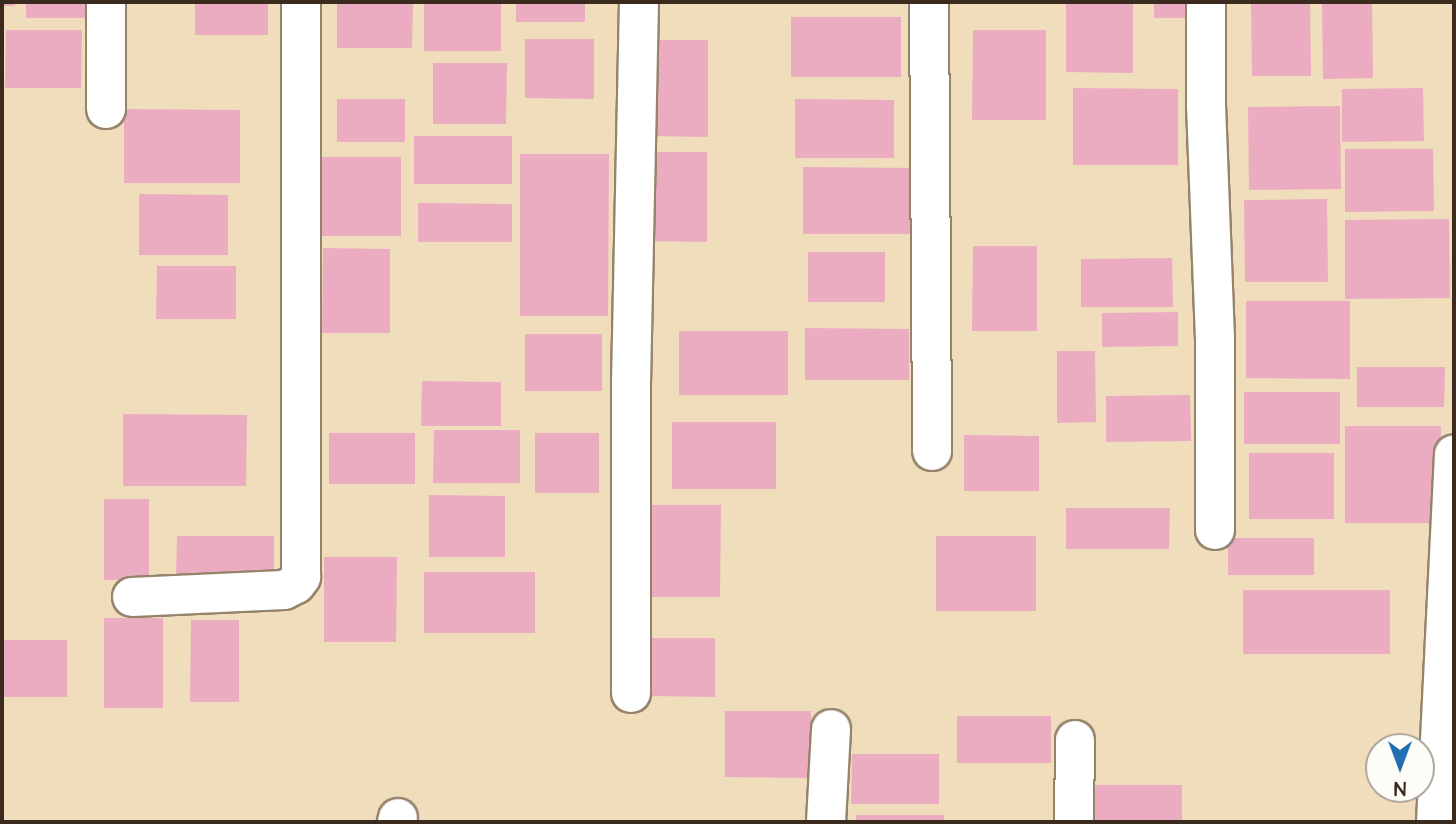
<!DOCTYPE html>
<style>
body{margin:0}
#map{position:relative;width:1456px;height:824px;overflow:hidden;background:#efddbb;font-family:"Architects Daughter",sans-serif}
div>[style]{position:absolute}
.building>*{inset:0;background:#ebacc2}
.roads{filter:drop-shadow(2px 0 #95846c) drop-shadow(-2px 0 #95846c) drop-shadow(0 2px #95846c) drop-shadow(0 -2px #95846c)}
.street>*{height:38px;margin:-19px;padding:0 19px;transform-origin:19px;border-radius:19px;background:#fff}
span{translate:-50% -50%;white-space:nowrap;text-align:center;line-height:1.15;-webkit-text-stroke:5px #fdfcf7;paint-order:stroke}
.frame{position:absolute;inset:0;border:4px solid #3b2a1e;pointer-events:none}
.north{position:absolute;left:1365px;top:733px;width:70px;height:70px;box-sizing:border-box;background:#fdfcf7;border:2px solid #afa8a0;border-radius:50%;rotate:180deg;font-size:19px;font-weight:700;line-height:28px;text-align:center;color:#3b2a1e}
.north::after{content:'';display:block;margin:auto;width:24px;height:32px;background:#1f6fb2;clip-path:polygon(50% 0,100% 100%,50% 72%,0 100%)}
</style>
<div id="map">
<div class="building">
<div style="clip-path:polygon(2px 2px,15px 2px,15px 6px,2px 6px)"></div>
<div style="clip-path:polygon(26px 2px,91px 2px,91px 18px,26px 18px)"></div>
<div style="clip-path:polygon(195px 2px,268px 2px,268px 35px,195px 35px)"></div>
<div style="clip-path:polygon(337px 2px,413px 2px,412px 48px,337px 48px)"></div>
<div style="clip-path:polygon(424px 2px,501px 2px,501px 51px,424px 51px)"></div>
<div style="clip-path:polygon(516px 2px,585px 2px,585px 22px,516px 22px)"></div>
<div style="clip-path:polygon(1066px 2px,1133px 2px,1133px 73px,1066px 72px)"></div>
<div style="clip-path:polygon(1154px 2px,1191px 2px,1191px 18px,1154px 18px)"></div>
<div style="clip-path:polygon(1251px 2px,1310px 2px,1311px 76px,1252px 76px)"></div>
<div style="clip-path:polygon(1322px 2px,1372px 2px,1373px 78px,1323px 79px)"></div>
<div style="clip-path:polygon(791px 17px,901px 17px,901px 77px,791px 77px)"></div>
<div style="clip-path:polygon(6px 30px,82px 30px,81px 88px,5px 88px)"></div>
<div style="clip-path:polygon(973px 30px,1046px 30px,1046px 120px,972px 120px)"></div>
<div style="clip-path:polygon(525px 39px,594px 39px,594px 99px,525px 98px)"></div>
<div style="clip-path:polygon(647px 40px,708px 40px,708px 137px,647px 136px)"></div>
<div style="clip-path:polygon(433px 63px,507px 63px,506px 124px,433px 124px)"></div>
<div style="clip-path:polygon(1073px 88px,1178px 89px,1178px 165px,1073px 165px)"></div>
<div style="clip-path:polygon(1423px 88px,1424px 141px,1342px 142px,1342px 89px)"></div>
<div style="clip-path:polygon(337px 99px,405px 99px,405px 142px,337px 142px)"></div>
<div style="clip-path:polygon(795px 99px,894px 100px,894px 158px,795px 158px)"></div>
<div style="clip-path:polygon(1340px 106px,1341px 189px,1249px 190px,1248px 107px)"></div>
<div style="clip-path:polygon(124px 109px,240px 110px,240px 183px,124px 183px)"></div>
<div style="clip-path:polygon(414px 136px,512px 136px,512px 184px,414px 184px)"></div>
<div style="clip-path:polygon(1345px 149px,1433px 149px,1434px 211px,1345px 212px)"></div>
<div style="clip-path:polygon(645px 152px,707px 152px,707px 242px,645px 241px)"></div>
<div style="clip-path:polygon(520px 154px,609px 154px,608px 316px,520px 316px)"></div>
<div style="clip-path:polygon(321px 157px,401px 157px,401px 236px,321px 236px)"></div>
<div style="clip-path:polygon(803px 167px,922px 168px,922px 234px,803px 234px)"></div>
<div style="clip-path:polygon(139px 194px,228px 195px,228px 255px,139px 255px)"></div>
<div style="clip-path:polygon(1327px 199px,1328px 282px,1245px 282px,1244px 200px)"></div>
<div style="clip-path:polygon(418px 203px,512px 204px,512px 242px,418px 242px)"></div>
<div style="clip-path:polygon(1449px 219px,1450px 298px,1345px 299px,1345px 220px)"></div>
<div style="clip-path:polygon(973px 246px,1037px 246px,1037px 331px,972px 331px)"></div>
<div style="clip-path:polygon(323px 248px,390px 249px,390px 333px,322px 333px)"></div>
<div style="clip-path:polygon(808px 252px,885px 252px,885px 302px,808px 302px)"></div>
<div style="clip-path:polygon(1172px 258px,1173px 307px,1081px 307px,1081px 259px)"></div>
<div style="clip-path:polygon(157px 266px,236px 266px,236px 319px,156px 319px)"></div>
<div style="clip-path:polygon(1246px 301px,1350px 301px,1350px 379px,1246px 378px)"></div>
<div style="clip-path:polygon(1178px 312px,1178px 346px,1102px 347px,1102px 313px)"></div>
<div style="clip-path:polygon(805px 328px,909px 329px,909px 380px,805px 380px)"></div>
<div style="clip-path:polygon(679px 331px,788px 331px,788px 395px,679px 395px)"></div>
<div style="clip-path:polygon(525px 334px,602px 334px,602px 391px,525px 391px)"></div>
<div style="clip-path:polygon(1057px 351px,1095px 351px,1096px 422px,1057px 423px)"></div>
<div style="clip-path:polygon(1357px 367px,1445px 367px,1444px 407px,1357px 407px)"></div>
<div style="clip-path:polygon(422px 381px,501px 382px,501px 426px,421px 426px)"></div>
<div style="clip-path:polygon(1244px 392px,1340px 392px,1340px 444px,1244px 444px)"></div>
<div style="clip-path:polygon(1190px 395px,1191px 441px,1106px 442px,1106px 396px)"></div>
<div style="clip-path:polygon(123px 414px,247px 415px,246px 486px,123px 486px)"></div>
<div style="clip-path:polygon(672px 422px,776px 422px,776px 489px,672px 489px)"></div>
<div style="clip-path:polygon(1345px 426px,1441px 426px,1440px 523px,1345px 523px)"></div>
<div style="clip-path:polygon(434px 430px,520px 430px,520px 483px,433px 483px)"></div>
<div style="clip-path:polygon(329px 433px,415px 433px,415px 484px,329px 484px)"></div>
<div style="clip-path:polygon(535px 433px,599px 433px,599px 493px,535px 493px)"></div>
<div style="clip-path:polygon(964px 435px,1039px 436px,1039px 491px,964px 491px)"></div>
<div style="clip-path:polygon(1249px 453px,1334px 453px,1334px 519px,1249px 519px)"></div>
<div style="clip-path:polygon(429px 495px,505px 496px,505px 557px,429px 557px)"></div>
<div style="clip-path:polygon(104px 499px,149px 499px,149px 580px,104px 580px)"></div>
<div style="clip-path:polygon(649px 505px,721px 505px,720px 597px,649px 597px)"></div>
<div style="clip-path:polygon(1066px 508px,1170px 508px,1169px 549px,1066px 549px)"></div>
<div style="clip-path:polygon(177px 536px,274px 536px,274px 581px,176px 581px)"></div>
<div style="clip-path:polygon(936px 536px,1036px 536px,1036px 611px,936px 611px)"></div>
<div style="clip-path:polygon(1228px 538px,1314px 538px,1314px 575px,1228px 575px)"></div>
<div style="clip-path:polygon(324px 557px,397px 557px,396px 642px,324px 642px)"></div>
<div style="clip-path:polygon(424px 572px,535px 572px,535px 633px,424px 633px)"></div>
<div style="clip-path:polygon(1243px 590px,1390px 590px,1390px 654px,1243px 654px)"></div>
<div style="clip-path:polygon(104px 618px,163px 618px,163px 708px,104px 708px)"></div>
<div style="clip-path:polygon(191px 620px,239px 620px,239px 702px,190px 702px)"></div>
<div style="clip-path:polygon(649px 638px,715px 638px,715px 697px,649px 696px)"></div>
<div style="clip-path:polygon(2px 640px,67px 640px,67px 697px,2px 697px)"></div>
<div style="clip-path:polygon(725px 711px,811px 711px,811px 778px,725px 777px)"></div>
<div style="clip-path:polygon(957px 716px,1051px 716px,1051px 763px,957px 763px)"></div>
<div style="clip-path:polygon(852px 754px,939px 754px,939px 804px,851px 804px)"></div>
<div style="clip-path:polygon(1087px 785px,1182px 785px,1182px 822px,1086px 822px)"></div>
<div style="clip-path:polygon(856px 815px,944px 815px,944px 822px,856px 822px)"></div>
</div>
<div class="roads">
<div class="street">
<div style="left:106px;top:2px;width:107px;rotate:90deg"></div>
<div style="left:929px;top:2px;width:449px;rotate:89.6deg"></div>
<div style="left:1206px;top:2px;width:103px;rotate:90deg"></div>
<div style="left:1206px;top:105px;width:233px;rotate:87.8deg"></div>
<div style="left:1215px;top:338px;width:192px;rotate:90deg"></div>
<div style="left:132px;top:597px;width:152px;rotate:-2.6deg"></div>
<div style="left:284px;top:590px;width:13px;rotate:-27deg"></div>
<div style="left:296px;top:584px;width:9px;rotate:-54deg"></div>
<div style="left:301px;top:577px;width:575px;rotate:-90deg"></div>
<div style="left:631px;top:693px;width:310px;rotate:-90deg"></div>
<div style="left:631px;top:383px;width:381px;rotate:-88.8deg"></div>
<div style="left:397px;top:822px;width:4px;rotate:-76deg"></div>
<div style="left:826px;top:822px;width:93px;rotate:-86.9deg"></div>
<div style="left:1074px;top:822px;width:82px;rotate:-89.3deg"></div>
<div style="left:1436px;top:822px;width:368px;rotate:-87.2deg"></div>
</div>
</div>
<div class="frame"></div>
<div class="north">N</div>
</div>
